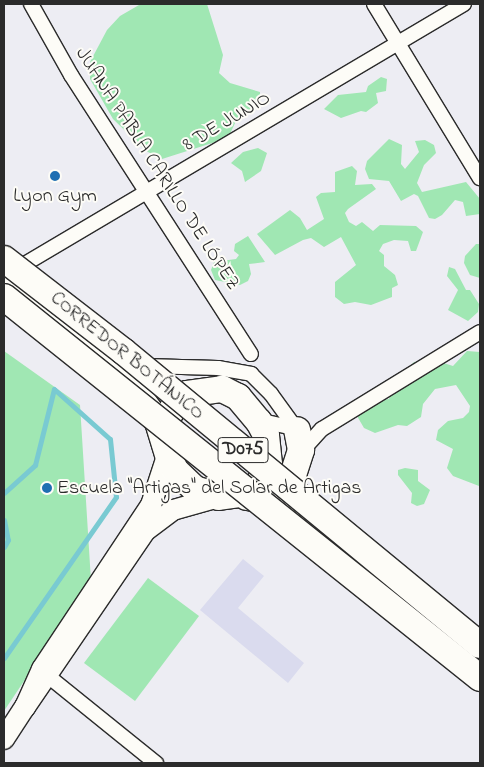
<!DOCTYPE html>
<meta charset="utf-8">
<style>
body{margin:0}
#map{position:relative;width:484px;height:767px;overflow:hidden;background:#ededf3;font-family:"Indie Flower",sans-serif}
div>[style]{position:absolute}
.built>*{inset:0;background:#dadbee}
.green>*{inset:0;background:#a0e7b3}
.stream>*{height:5px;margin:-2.5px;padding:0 2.5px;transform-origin:2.5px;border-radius:2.5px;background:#79cad2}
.roads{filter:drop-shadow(1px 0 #2b2b2b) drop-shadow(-1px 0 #2b2b2b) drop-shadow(0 1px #2b2b2b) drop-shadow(0 -1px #2b2b2b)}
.street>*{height:14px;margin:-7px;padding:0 7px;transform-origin:7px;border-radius:7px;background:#fdfcf7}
.secondary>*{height:20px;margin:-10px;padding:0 10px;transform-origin:10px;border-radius:10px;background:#fdfcf7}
.highway>*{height:26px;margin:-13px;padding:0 13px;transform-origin:13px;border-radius:13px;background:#fdfcf7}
.bridges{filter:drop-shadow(1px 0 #2b2b2b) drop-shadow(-1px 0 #2b2b2b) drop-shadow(0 1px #2b2b2b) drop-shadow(0 -1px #2b2b2b)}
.highway-bridge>*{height:26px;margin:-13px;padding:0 13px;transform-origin:13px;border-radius:13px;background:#fdfcf7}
.dots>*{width:14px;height:14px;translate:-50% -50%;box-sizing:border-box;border:2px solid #fdfcf7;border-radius:50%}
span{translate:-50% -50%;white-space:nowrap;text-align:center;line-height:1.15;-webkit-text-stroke:4px #fdfcf7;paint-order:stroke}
.shield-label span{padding:1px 4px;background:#fdfcf7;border:1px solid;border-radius:4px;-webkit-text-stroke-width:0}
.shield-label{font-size:19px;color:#2b2b2b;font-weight:700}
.street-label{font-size:20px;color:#2b2b2b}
.poi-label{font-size:20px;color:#2b2b2b}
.left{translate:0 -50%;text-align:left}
.frame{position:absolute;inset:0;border:5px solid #2b2b2b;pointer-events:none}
</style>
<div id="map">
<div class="built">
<div style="clip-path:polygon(243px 559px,264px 576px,238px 608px,304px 663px,288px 683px,200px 610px)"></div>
</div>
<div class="green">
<div style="clip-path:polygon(207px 4px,223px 55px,219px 73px,230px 83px,260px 92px,260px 104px,237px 119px,228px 138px,162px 159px,146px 151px,113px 119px,90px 79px,90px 62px,107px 30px,120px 16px,139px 5px)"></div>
<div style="clip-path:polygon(381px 77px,387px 79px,386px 91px,376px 93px,378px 103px,366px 112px,361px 111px,341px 118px,324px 109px,338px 95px,366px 92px,368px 86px)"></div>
<div style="clip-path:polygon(389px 139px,402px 145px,401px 164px,405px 169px,419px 152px,415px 141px,425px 140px,434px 145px,436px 153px,424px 165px,417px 183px,422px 192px,466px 182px,480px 199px,480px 214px,466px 216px,463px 202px,455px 200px,442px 215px,435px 219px,429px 218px,418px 196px,414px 194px,401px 201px,389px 181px,369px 179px,365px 169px,367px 161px)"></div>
<div style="clip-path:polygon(258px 148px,267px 153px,261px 171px,245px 182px,242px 171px,231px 163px,243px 152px)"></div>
<div style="clip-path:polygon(352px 166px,357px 171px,355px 185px,372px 184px,376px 189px,348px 209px,345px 213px,349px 222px,356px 226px,362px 222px,373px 231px,380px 225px,416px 226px,423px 232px,416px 251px,411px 251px,408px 241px,394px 240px,383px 244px,379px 251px,384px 255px,384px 266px,395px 275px,398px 285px,392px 288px,392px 297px,371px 305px,355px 302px,344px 304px,335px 297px,335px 282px,356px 265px,341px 237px,324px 247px,311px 238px,303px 240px,275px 255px,257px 234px,290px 210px,300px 218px,307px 230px,324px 219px,316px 197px,321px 193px,335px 192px,335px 172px)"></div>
<div style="clip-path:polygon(248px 236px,265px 262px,249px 264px,251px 274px,248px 281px,240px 285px,215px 280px,211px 270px,214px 262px,236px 259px,239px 255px,234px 251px,235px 244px)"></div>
<div style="clip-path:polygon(476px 244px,480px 244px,480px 278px,470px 275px,464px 263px,465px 256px)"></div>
<div style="clip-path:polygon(449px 267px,455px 269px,466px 290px,470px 290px,479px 304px,478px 312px,468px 321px,448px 310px,458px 290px,447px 276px)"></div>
<div style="clip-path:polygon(4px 351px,80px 405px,91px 581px,4px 711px)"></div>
<div style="clip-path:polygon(467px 351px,480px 352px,479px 486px,453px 476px,447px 468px,453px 449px,436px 440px,438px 430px,448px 421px,463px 418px,469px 412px,470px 406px,456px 385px,435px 389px,423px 404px,421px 417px,407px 426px,398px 425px,375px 433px,364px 428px,357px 416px,361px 401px,389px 399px,392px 383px,414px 362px,434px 360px,453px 366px)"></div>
<div style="clip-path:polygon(405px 468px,418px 470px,418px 481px,430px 490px,424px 504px,417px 506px,411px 503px,412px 493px,398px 475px,398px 470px)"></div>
<div style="clip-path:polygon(148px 578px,199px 616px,135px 701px,84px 663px)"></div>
</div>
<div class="stream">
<div style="left:4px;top:493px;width:42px;rotate:-42.1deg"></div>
<div style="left:35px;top:465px;width:78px;rotate:-76deg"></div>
<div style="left:54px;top:389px;width:75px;rotate:41.8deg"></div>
<div style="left:110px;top:439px;width:58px;rotate:84.1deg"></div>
<div style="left:116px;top:497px;width:196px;rotate:124.8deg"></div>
<div style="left:4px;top:520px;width:20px;rotate:79deg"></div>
<div style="left:8px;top:540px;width:8px;rotate:120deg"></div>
</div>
<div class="roads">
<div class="street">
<div style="left:31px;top:4px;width:81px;rotate:60.6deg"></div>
<div style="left:71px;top:75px;width:332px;rotate:57.2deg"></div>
<div style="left:374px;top:4px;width:204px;rotate:58.7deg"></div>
<div style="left:13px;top:271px;width:524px;rotate:-30.63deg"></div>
<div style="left:145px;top:366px;width:73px;rotate:1.6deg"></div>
<div style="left:218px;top:368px;width:34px;rotate:10deg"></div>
<div style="left:251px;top:374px;width:28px;rotate:45deg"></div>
<div style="left:271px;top:394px;width:44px;rotate:54.2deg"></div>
<div style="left:258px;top:420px;width:45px;rotate:12.8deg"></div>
<div style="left:301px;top:452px;width:31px;rotate:-48deg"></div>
<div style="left:322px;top:429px;width:185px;rotate:-31.5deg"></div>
<div style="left:48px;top:676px;width:139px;rotate:38.9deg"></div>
</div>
<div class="secondary">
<div style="left:168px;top:453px;width:55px;rotate:108.1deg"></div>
<div style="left:151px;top:505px;width:197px;rotate:123.6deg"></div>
<div style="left:42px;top:669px;width:42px;rotate:114.1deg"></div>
<div style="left:25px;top:707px;width:213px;rotate:-55.7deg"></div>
<div style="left:145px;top:531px;width:35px;rotate:-37deg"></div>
<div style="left:173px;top:510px;width:48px;rotate:-15.8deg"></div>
<div style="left:4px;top:739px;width:38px;rotate:-57deg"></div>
</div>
<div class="highway">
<div style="left:4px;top:280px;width:150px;rotate:38.2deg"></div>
<div style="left:122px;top:373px;width:61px;rotate:53.7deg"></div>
<div style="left:158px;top:422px;width:37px;rotate:73deg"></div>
<div style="left:169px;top:457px;width:14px;rotate:65deg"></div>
<div style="left:175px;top:470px;width:28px;rotate:44deg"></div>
<div style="left:195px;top:489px;width:25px;rotate:18deg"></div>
<div style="left:219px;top:497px;width:22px;rotate:-8deg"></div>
<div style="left:241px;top:494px;width:21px;rotate:-29deg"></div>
<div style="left:259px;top:484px;width:22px;rotate:-63deg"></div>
<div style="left:269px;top:464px;width:29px;rotate:-96deg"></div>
<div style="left:266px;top:435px;width:15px;rotate:-118deg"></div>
<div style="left:259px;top:422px;width:33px;rotate:-130deg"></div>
<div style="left:238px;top:397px;width:18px;rotate:-153deg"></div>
<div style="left:222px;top:389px;width:35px;rotate:172deg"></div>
<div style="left:187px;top:394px;width:14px;rotate:144deg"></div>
<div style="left:176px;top:402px;width:21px;rotate:118deg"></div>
<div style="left:166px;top:421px;width:22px;rotate:93deg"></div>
<div style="left:247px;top:497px;width:37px;rotate:9deg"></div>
<div style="left:284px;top:503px;width:202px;rotate:39deg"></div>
<div style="left:284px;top:503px;width:56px;rotate:-72.2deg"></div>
<div style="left:301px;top:450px;width:20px;rotate:-101deg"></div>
</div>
</div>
<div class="bridges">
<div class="highway-bridge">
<div style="left:4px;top:259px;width:150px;rotate:37.7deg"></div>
<div style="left:123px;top:351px;width:462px;rotate:39.5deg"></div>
<div style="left:4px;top:297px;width:610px;rotate:38.67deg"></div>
</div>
</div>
<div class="dots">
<div style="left:55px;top:176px;background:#1f6fb2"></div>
<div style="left:47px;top:488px;background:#1f6fb2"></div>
</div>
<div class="shield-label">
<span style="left:243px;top:450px">D075</span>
</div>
<div class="street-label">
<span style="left:227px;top:122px;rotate:-31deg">8 DE JUNIO</span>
<span style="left:157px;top:169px;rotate:57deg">JUANA PABLA CARILLO DE LÓPEZ</span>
<span style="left:127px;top:356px;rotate:39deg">CORREDOR BOTÁNICO</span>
</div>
<div class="poi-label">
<span style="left:55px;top:196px">Lyon Gym</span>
<span class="left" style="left:57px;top:488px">Escuela "Artigas" del Solar de Artigas</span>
</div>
<div class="frame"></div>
</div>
